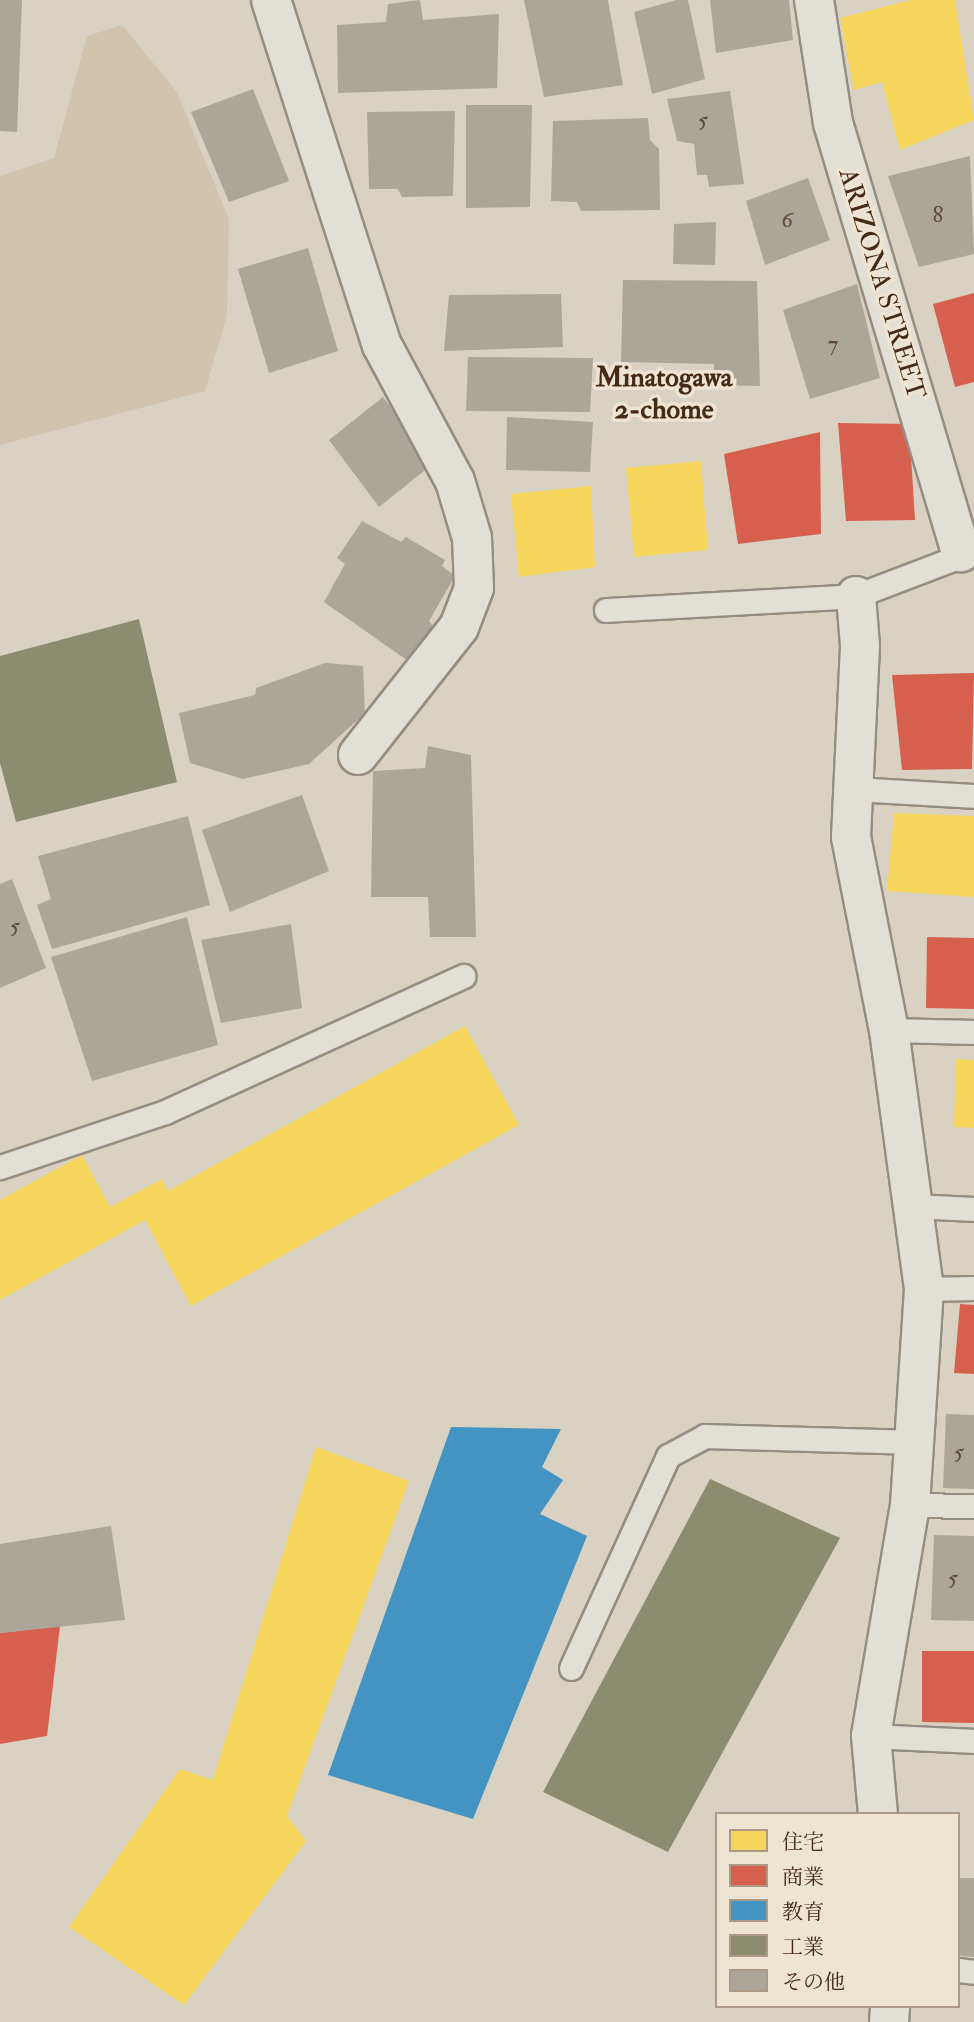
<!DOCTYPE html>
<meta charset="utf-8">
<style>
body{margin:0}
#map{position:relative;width:974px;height:2022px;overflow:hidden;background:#d9d2c2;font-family:"IM FELL Double Pica","Noto Serif JP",serif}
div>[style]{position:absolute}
.green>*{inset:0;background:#d0c4ad}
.homes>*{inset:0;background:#f6d55c}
.shops>*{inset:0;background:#d6604d}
.schools>*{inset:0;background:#4393c3}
.industry>*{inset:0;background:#8c8c6e}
.building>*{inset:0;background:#aca59a}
.roads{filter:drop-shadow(2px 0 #958d82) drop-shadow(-2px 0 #958d82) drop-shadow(0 2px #958d82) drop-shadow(0 -2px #958d82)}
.service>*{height:23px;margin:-11.5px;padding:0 11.5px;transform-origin:11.5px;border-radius:11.5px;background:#e2dfd6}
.minor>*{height:38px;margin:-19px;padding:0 19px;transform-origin:19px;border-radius:19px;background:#e2dfd6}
span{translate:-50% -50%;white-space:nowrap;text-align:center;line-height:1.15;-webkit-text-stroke:7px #ede4d1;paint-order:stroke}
.number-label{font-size:23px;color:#5f4937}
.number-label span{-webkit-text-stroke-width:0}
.street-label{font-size:26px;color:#452a16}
.neighbourhood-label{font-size:28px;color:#452a16;font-weight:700}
.legend{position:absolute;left:715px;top:1812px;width:245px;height:196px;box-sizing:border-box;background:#ede4d1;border:2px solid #aa9a86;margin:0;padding:9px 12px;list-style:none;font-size:21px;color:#452a16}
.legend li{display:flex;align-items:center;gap:14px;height:35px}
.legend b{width:35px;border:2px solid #aa9a86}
</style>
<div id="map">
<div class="green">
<div style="clip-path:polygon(122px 25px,177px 92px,229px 219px,227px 315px,205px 391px,0 445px,0 176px,54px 158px,87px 36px)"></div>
</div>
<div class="homes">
<div style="clip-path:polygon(911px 0,955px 0,974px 120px,900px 150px,882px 82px,854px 90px,840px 18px)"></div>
<div style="clip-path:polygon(701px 461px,708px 550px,634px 557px,626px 468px)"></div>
<div style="clip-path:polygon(591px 486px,595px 567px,519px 577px,511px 494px)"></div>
<div style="clip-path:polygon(894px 813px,974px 816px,974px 897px,887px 891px)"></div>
<div style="clip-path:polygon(465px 1026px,519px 1125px,191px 1306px,145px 1220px,0 1300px,0 1200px,82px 1155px,110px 1207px,162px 1179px,168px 1191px)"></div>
<div style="clip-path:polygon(956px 1059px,974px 1060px,974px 1128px,954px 1127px)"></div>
<div style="clip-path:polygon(316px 1447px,409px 1481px,287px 1816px,306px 1841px,184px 2005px,69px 1927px,180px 1769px,213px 1780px)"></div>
</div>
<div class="shops">
<div style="clip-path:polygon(974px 293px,974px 382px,955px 387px,933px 304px)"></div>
<div style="clip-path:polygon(838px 423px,909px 424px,915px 520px,846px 521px)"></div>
<div style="clip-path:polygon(820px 432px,821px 534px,738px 544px,724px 454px)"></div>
<div style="clip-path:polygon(974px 673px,972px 769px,902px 770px,892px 675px)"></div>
<div style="clip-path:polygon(927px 937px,974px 938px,974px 1009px,926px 1008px)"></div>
<div style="clip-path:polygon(960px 1304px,974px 1305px,974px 1374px,954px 1373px)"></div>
<div style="clip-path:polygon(60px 1626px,47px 1736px,0 1744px,0 1633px)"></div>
<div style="clip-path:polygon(922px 1651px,974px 1651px,974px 1723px,922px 1722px)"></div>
</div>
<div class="schools">
<div style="clip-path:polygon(451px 1427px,561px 1429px,542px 1467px,563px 1480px,540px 1514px,587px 1536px,473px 1819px,328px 1775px)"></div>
</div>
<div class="industry">
<div style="clip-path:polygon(139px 619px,177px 782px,16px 822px,0 763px,0 656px)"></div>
<div style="clip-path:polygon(710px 1479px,840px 1538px,668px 1852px,543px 1792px)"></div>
</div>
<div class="building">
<div style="clip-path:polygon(0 0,22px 0,17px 132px,0 131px)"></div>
<div style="clip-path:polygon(420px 0,423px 20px,499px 14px,497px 88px,338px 93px,337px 25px,386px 22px,388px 4px)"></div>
<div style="clip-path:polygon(524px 0,608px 0,623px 85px,544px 97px)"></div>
<div style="clip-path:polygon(676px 0,688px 0,705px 79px,652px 94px,634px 12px)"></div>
<div style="clip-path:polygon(710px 0,789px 0,793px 40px,716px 53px)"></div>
<div style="clip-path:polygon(253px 89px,289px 181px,229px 202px,191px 112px)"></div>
<div style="clip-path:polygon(730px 91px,744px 184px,709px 187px,707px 175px,697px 175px,694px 144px,677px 141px,667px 99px)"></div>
<div style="clip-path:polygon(466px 105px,532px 105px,530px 207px,466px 208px)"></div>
<div style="clip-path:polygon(455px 111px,453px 196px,402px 197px,398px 189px,369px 189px,367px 112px)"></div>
<div style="clip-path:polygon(648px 118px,650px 140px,659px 149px,660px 210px,581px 211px,577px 202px,551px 201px,553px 121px)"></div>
<div style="clip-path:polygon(970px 156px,974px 254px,919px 267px,888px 176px)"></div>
<div style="clip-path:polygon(808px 178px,830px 240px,765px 265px,746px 201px)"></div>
<div style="clip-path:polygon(716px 222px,715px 265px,673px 264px,674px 224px)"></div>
<div style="clip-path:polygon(308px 248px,338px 351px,269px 373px,238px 269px)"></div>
<div style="clip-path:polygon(623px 280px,757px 281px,760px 386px,714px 385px,714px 364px,621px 362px)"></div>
<div style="clip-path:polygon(857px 284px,880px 378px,810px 399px,783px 310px)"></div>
<div style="clip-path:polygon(561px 294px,563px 347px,444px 351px,449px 295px)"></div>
<div style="clip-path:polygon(468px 357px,593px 358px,590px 412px,466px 411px)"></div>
<div style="clip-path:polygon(383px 397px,434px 463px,379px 507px,329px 440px)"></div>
<div style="clip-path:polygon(507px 417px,593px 422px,590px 472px,506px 470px)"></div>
<div style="clip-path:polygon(362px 521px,401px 542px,406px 537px,445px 560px,442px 566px,455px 576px,429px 621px,436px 630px,411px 663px,324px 602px,345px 564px,337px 558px)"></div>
<div style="clip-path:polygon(325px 663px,363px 666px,365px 713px,309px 764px,243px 779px,190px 763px,179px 713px,255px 695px,256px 688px)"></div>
<div style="clip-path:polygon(428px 746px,471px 755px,476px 937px,430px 937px,428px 897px,371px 897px,373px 771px,425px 768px)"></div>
<div style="clip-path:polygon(302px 795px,329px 871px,230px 912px,202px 830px)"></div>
<div style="clip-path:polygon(188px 816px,210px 905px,52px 949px,37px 905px,51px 899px,38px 856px)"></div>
<div style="clip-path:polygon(12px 879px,46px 968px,0 988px,0 884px)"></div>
<div style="clip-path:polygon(187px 917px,218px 1045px,92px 1081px,51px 957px)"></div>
<div style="clip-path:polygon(291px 924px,302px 1008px,221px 1023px,201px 940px)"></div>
<div style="clip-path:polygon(946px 1414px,974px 1415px,974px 1489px,943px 1488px)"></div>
<div style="clip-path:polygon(111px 1526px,125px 1620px,0 1633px,0 1544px)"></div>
<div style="clip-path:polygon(934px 1535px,974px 1536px,974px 1621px,931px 1620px)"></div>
<div style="clip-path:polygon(958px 1878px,974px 1878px,974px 1957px,958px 1956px)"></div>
</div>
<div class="roads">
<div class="service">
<div style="left:606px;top:610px;width:250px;rotate:-3.2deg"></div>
<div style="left:856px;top:596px;width:123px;rotate:-20.9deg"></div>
<div style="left:853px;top:789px;width:121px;rotate:3.3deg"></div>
<div style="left:889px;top:1030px;width:85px;rotate:1.3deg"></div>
<div style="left:0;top:1167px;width:174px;rotate:-18.4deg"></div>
<div style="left:165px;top:1112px;width:328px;rotate:-24.5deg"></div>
<div style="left:913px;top:1206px;width:61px;rotate:2.8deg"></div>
<div style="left:924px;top:1289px;width:50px;rotate:-1.1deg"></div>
<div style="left:910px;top:1505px;width:64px;rotate:0.9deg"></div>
<div style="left:571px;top:1668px;width:233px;rotate:-65.4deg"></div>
<div style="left:668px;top:1456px;width:42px;rotate:-28.4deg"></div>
<div style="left:705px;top:1436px;width:209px;rotate:1.6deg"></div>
<div style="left:871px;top:1736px;width:103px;rotate:2.8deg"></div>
<div style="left:958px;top:1970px;width:16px;rotate:7deg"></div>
</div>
<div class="minor">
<div style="left:271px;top:0;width:362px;rotate:72.2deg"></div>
<div style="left:382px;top:345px;width:154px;rotate:61.8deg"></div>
<div style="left:455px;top:481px;width:59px;rotate:73.4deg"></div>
<div style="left:472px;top:538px;width:50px;rotate:87.7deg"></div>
<div style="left:474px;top:588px;width:42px;rotate:111deg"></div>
<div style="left:459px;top:627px;width:163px;rotate:128.3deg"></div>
<div style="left:814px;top:0;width:124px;rotate:81.2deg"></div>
<div style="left:833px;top:123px;width:448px;rotate:73.4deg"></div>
<div style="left:856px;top:596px;width:50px;rotate:85.4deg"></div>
<div style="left:860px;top:646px;width:191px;rotate:92.7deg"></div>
<div style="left:851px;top:837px;width:197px;rotate:78.9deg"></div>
<div style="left:889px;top:1030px;width:261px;rotate:82.3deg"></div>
<div style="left:924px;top:1289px;width:216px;rotate:93.7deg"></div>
<div style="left:910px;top:1505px;width:234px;rotate:99.6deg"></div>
<div style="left:871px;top:1736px;width:78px;rotate:84.9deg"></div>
<div style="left:889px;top:2022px;width:16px;rotate:-86deg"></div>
</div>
</div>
<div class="number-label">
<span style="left:703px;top:120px">5</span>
<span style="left:938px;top:215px">8</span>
<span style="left:787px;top:220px">6</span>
<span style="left:833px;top:344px">7</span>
<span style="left:15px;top:926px">5</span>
<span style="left:959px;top:1452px">5</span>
<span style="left:953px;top:1578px">5</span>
</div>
<div class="street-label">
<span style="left:881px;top:284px;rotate:73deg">ARIZONA STREET</span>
</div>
<div class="neighbourhood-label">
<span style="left:664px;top:394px">Minatogawa<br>2-chome</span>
</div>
<ul class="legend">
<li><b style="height:19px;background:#f6d55c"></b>住宅</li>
<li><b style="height:19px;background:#d6604d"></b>商業</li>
<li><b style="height:19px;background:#4393c3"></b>教育</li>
<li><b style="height:19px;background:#8c8c6e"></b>工業</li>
<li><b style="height:19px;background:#aca59a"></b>その他</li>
</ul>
</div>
